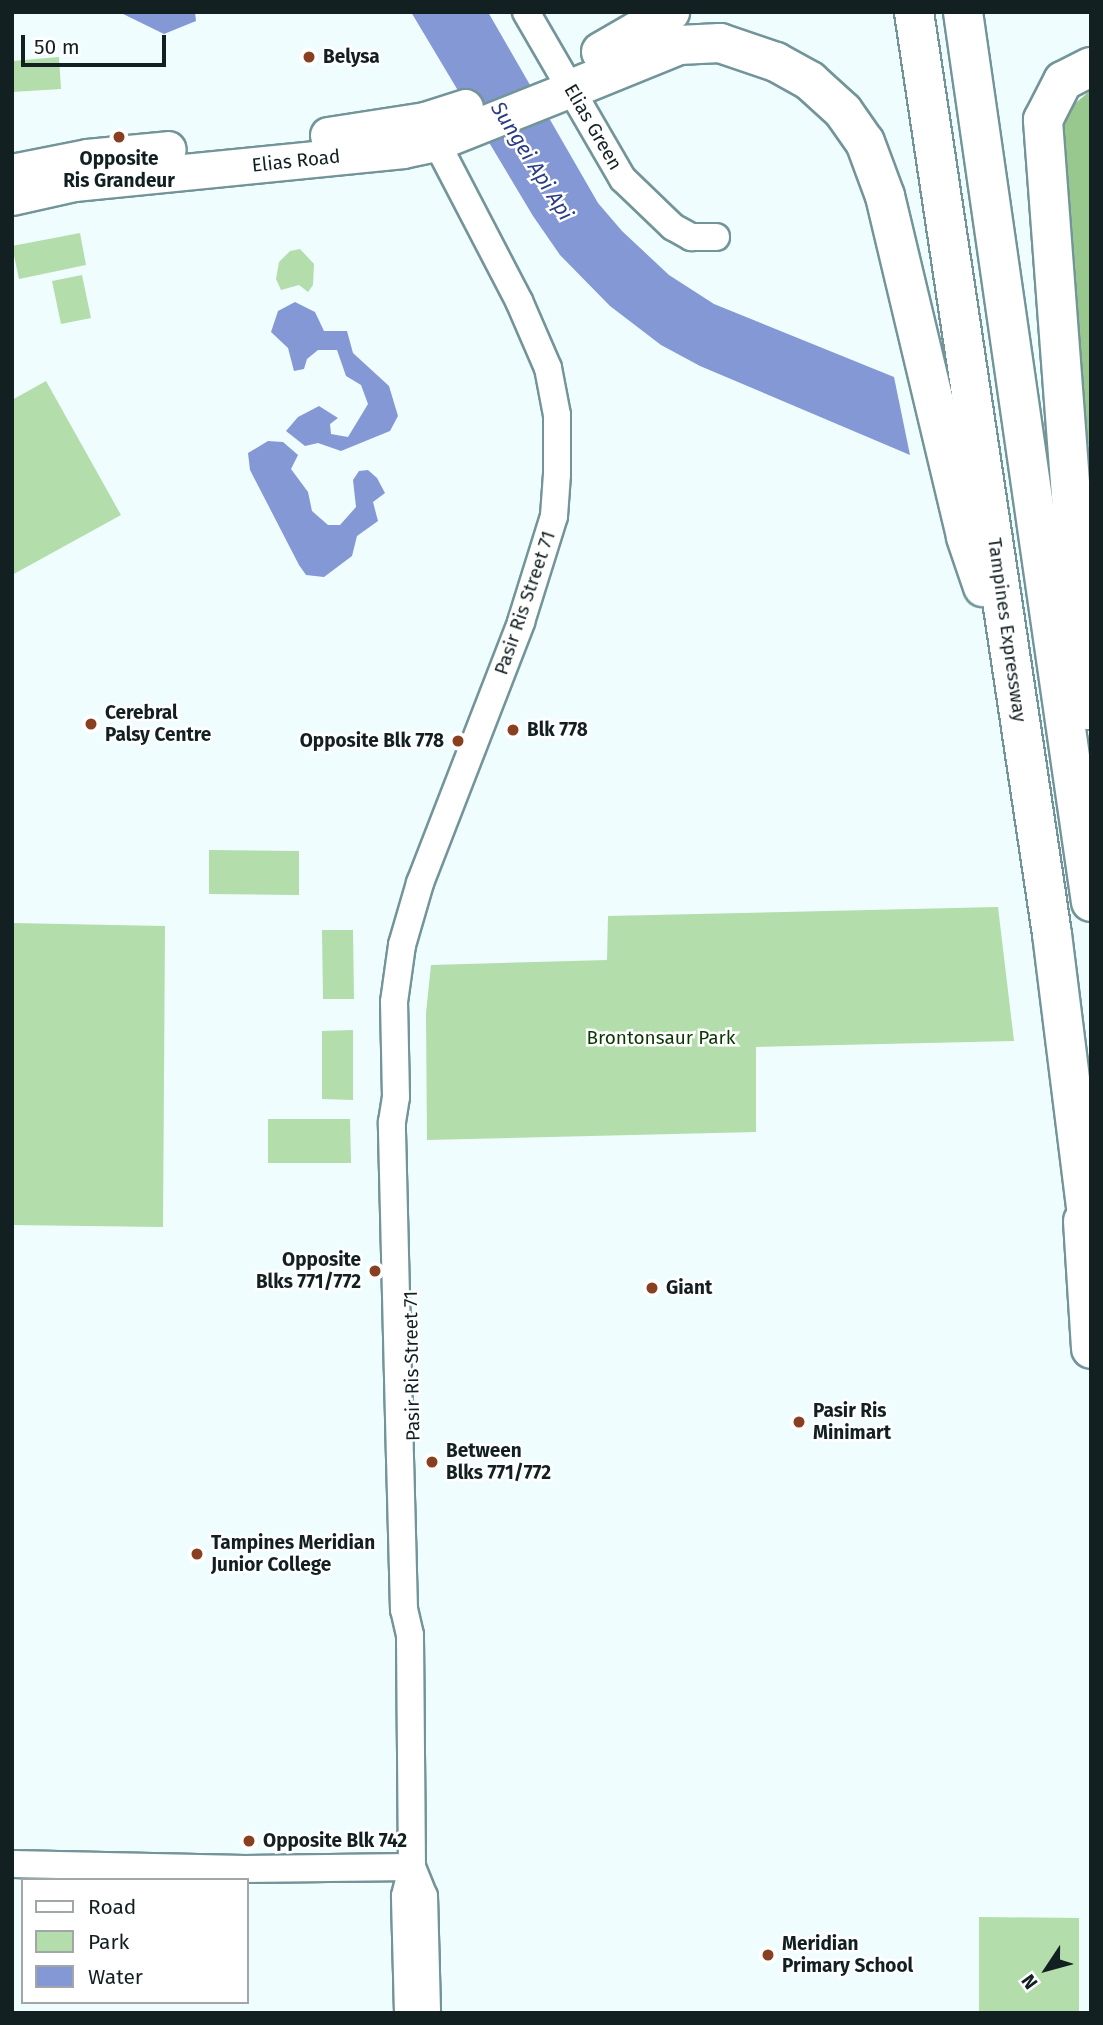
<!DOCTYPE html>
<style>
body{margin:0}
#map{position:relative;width:1103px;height:2025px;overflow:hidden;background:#effdfe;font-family:"Fira Sans",sans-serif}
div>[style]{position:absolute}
.green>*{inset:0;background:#b3ddaa}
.forest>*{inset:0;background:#99c88f}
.water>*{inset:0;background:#8498d5}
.roads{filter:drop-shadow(2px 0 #739599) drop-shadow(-2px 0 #739599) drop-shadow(0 2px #739599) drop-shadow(0 -2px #739599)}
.minor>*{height:26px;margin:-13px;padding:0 13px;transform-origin:13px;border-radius:13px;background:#fff}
.major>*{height:35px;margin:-17.5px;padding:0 17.5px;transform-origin:17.5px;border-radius:17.5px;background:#fff}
.highway>*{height:38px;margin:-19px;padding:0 19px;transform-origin:19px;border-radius:19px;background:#fff}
.dots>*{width:19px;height:19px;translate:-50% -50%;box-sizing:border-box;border:4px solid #fff;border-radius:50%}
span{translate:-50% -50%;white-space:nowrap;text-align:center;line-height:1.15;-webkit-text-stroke:5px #fff;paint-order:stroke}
.poi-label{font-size:19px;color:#132022;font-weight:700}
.left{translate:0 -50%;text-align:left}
.right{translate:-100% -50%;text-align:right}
.street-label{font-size:19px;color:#132022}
.park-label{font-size:19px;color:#083800}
.water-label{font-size:21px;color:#2b3c84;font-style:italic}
.frame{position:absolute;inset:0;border:14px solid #132022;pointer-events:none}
.legend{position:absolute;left:21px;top:1878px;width:228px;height:126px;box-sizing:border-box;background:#fff;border:2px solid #a1a6a7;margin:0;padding:9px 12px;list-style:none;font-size:21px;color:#132022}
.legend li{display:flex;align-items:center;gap:14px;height:35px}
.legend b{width:35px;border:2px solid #a1a6a7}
.north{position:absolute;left:1012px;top:1934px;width:70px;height:70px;-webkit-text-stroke:5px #fff;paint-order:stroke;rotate:234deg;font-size:19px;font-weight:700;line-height:28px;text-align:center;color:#132022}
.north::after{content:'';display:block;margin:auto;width:24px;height:32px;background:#132022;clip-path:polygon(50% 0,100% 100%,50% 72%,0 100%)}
.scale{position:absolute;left:21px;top:35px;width:145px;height:32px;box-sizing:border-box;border:4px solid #132022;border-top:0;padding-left:9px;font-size:21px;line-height:24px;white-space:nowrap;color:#132022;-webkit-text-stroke:5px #fff;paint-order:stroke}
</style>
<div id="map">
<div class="green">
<div style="clip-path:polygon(59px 57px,61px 89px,12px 92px,12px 61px)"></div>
<div style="clip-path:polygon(80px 233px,86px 265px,19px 279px,12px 246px)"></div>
<div style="clip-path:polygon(300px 249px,314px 264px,313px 285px,308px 292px,299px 285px,281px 290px,276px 279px,279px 262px,290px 251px)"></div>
<div style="clip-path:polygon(82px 275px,91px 318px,61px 324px,52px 281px)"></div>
<div style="clip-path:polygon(46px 381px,121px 515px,12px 575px,12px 400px)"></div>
<div style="clip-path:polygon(209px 850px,299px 851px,299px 895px,209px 894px)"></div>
<div style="clip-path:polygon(998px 907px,1014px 1041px,756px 1047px,756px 1132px,427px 1140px,426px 1013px,431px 965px,607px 960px,608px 916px)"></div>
<div style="clip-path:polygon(12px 923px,165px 926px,163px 1227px,12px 1225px)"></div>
<div style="clip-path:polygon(322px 930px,353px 930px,354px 999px,323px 999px)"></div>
<div style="clip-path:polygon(353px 1030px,353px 1100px,322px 1099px,322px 1031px)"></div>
<div style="clip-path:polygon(268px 1119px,350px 1119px,351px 1163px,268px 1163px)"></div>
<div style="clip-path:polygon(979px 1917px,1079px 1918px,1079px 2013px,979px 2013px)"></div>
</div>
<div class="forest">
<div style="clip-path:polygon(1091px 90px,1091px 445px,1078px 440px,1057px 130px,1072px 106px)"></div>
</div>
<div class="water">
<div style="clip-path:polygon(119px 12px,195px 12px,196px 21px,164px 34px)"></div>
<div style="clip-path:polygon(411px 12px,488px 12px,598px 203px,622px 231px,669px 275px,714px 304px,894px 377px,910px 455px,700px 366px,661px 345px,610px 306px,560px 255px,533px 216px)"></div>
<div style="clip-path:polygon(295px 302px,315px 312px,324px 331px,347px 331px,353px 353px,389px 386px,398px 416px,390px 431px,341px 451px,318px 443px,305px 446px,286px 431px,298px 417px,319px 406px,338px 418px,330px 424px,331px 434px,348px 437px,368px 404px,361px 385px,346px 376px,337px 350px,318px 350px,307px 359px,304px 369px,294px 371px,288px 348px,271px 332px,278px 311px)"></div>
<div style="clip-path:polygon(268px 441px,283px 442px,298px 455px,291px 469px,308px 492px,312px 511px,328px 525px,340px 525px,356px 507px,353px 480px,359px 471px,368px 470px,377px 478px,385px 493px,373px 502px,378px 521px,357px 536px,352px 556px,324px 577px,306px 575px,299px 565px,250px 470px,248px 453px)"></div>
</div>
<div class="roads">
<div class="minor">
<div style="left:526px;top:12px;width:193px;rotate:59.9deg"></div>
<div style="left:623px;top:179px;width:69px;rotate:43.8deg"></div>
<div style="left:673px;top:227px;width:21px;rotate:29deg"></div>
<div style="left:691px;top:237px;width:25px"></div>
<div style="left:12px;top:1864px;width:233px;rotate:1.2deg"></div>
<div style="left:245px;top:1869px;width:167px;rotate:-0.7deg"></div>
<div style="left:412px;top:1867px;width:31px;rotate:68deg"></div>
<div style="left:424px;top:1896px;width:117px;rotate:88.5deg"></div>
<div style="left:408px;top:2013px;width:117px;rotate:-91.5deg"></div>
<div style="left:405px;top:1896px;width:30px;rotate:-76deg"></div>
<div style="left:412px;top:1867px;width:232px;rotate:-90.5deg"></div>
<div style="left:410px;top:1635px;width:26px;rotate:-103deg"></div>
<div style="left:404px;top:1610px;width:151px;rotate:-91.5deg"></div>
<div style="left:400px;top:1459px;width:337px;rotate:-91.4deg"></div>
<div style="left:392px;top:1122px;width:25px;rotate:-81deg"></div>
<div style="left:396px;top:1097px;width:95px;rotate:-91.2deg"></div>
<div style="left:394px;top:1002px;width:58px;rotate:-82deg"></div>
<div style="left:402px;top:945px;width:65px;rotate:-73.8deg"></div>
<div style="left:420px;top:883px;width:280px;rotate:-68.8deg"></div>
<div style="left:521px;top:622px;width:111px;rotate:-72.7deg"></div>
<div style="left:554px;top:516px;width:42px;rotate:-85.9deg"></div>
<div style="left:557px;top:474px;width:59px;rotate:-90deg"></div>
<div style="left:557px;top:415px;width:48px;rotate:-100.8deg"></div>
<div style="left:548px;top:368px;width:73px;rotate:-113.4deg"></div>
<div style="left:519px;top:301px;width:195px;rotate:-117.5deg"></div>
</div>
<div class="major">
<div style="left:328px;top:135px;width:98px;rotate:-8.8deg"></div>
<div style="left:425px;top:120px;width:42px;rotate:-18deg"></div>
<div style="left:12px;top:172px;width:76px;rotate:-11.3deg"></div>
<div style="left:87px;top:157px;width:81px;rotate:-5.6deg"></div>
<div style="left:12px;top:197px;width:64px;rotate:-12.7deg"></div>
<div style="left:74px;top:183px;width:331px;rotate:-5.7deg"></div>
<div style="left:403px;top:150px;width:33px;rotate:-12deg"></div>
<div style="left:435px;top:143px;width:146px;rotate:-21.7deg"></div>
</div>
<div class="highway">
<div style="left:914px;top:12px;width:932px;rotate:81.49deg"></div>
<div style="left:1052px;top:934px;width:316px;rotate:82.9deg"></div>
<div style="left:963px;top:12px;width:899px;rotate:81.82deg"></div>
<div style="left:601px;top:52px;width:80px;rotate:-30.1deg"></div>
<div style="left:571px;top:89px;width:117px;rotate:-22.2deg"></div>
<div style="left:679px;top:45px;width:41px;rotate:-2.8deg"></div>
<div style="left:720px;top:43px;width:59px;rotate:18.7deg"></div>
<div style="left:776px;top:62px;width:39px;rotate:29deg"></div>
<div style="left:810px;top:81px;width:45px;rotate:42.3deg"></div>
<div style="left:843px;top:111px;width:38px;rotate:55deg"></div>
<div style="left:865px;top:142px;width:58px;rotate:69.7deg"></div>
<div style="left:885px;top:196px;width:350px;rotate:76.6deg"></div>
<div style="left:966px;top:537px;width:53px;rotate:71.2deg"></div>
<div style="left:1087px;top:710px;width:592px;rotate:-94.27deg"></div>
<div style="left:1043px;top:120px;width:44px;rotate:-62.9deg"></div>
<div style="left:1063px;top:81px;width:31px;rotate:-27deg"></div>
<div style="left:1083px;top:1221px;width:128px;rotate:86.4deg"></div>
</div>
</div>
<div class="dots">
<div style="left:309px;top:57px;background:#884020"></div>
<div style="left:119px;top:137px;background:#884020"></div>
<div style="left:91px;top:724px;background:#884020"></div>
<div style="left:513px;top:730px;background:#884020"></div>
<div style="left:458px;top:741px;background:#884020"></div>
<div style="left:375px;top:1271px;background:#884020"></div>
<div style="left:652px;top:1288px;background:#884020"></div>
<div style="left:799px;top:1422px;background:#884020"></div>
<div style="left:432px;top:1462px;background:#884020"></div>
<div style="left:197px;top:1554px;background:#884020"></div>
<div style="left:249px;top:1841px;background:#884020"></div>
<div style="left:768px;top:1955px;background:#884020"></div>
</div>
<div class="poi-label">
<span class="left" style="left:323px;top:57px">Belysa</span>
<span style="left:119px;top:170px">Opposite<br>Ris Grandeur</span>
<span class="left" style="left:105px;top:724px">Cerebral<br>Palsy Centre</span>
<span class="left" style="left:527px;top:730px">Blk 778</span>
<span class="right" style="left:444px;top:741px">Opposite Blk 778</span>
<span class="right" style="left:361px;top:1271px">Opposite<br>Blks 771/772</span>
<span class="left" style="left:666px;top:1288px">Giant</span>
<span class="left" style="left:813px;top:1422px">Pasir Ris<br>Minimart</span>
<span class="left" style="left:446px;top:1462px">Between<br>Blks 771/772</span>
<span class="left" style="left:211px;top:1554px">Tampines Meridian<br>Junior College</span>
<span class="left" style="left:263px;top:1841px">Opposite Blk 742</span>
<span class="left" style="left:782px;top:1955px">Meridian<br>Primary School</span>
</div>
<div class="street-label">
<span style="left:593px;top:127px;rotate:60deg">Elias Green</span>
<span style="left:296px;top:161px;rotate:-6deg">Elias Road</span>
<span style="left:525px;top:603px;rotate:-71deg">Pasir Ris Street 71</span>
<span style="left:1007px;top:630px;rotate:82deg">Tampines Expressway</span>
<span style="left:412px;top:1366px;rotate:-91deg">Pasir Ris Street 71</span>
</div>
<div class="park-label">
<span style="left:661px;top:1038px">Brontonsaur Park</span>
</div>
<div class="water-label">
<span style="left:532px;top:161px;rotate:58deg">Sungei Api Api</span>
</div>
<div class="frame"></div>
<ul class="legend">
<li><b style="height:9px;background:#fff"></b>Road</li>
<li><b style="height:19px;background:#b3ddaa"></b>Park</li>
<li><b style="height:19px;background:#8498d5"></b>Water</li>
</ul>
<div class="north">N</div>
<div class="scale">50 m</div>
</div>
